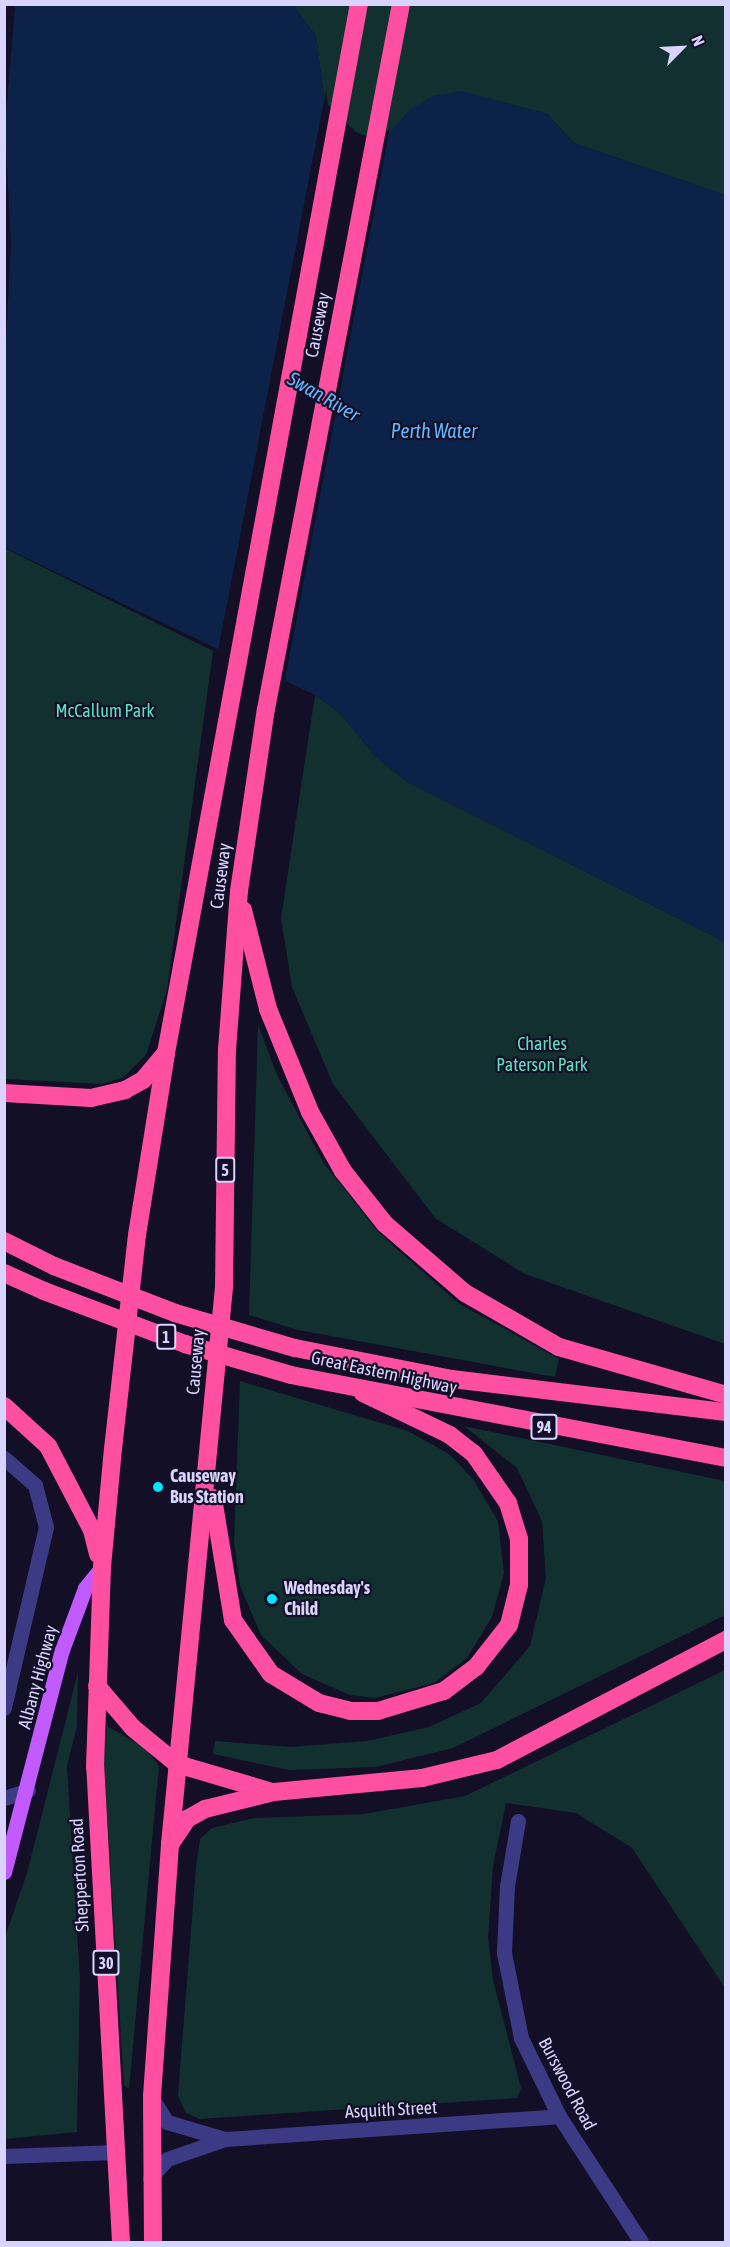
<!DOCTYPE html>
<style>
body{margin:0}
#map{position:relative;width:730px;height:2247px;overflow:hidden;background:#130f26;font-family:"Asap Condensed",sans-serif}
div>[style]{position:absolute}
.green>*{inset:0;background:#12302f}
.water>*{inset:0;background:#0c2248}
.pier>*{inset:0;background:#130f26}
.minor>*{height:15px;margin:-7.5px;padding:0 7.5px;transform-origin:7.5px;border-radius:7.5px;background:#3d3a85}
.major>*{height:15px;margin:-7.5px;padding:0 7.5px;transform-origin:7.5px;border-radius:7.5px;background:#c25bff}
.highway>*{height:18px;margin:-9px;padding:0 9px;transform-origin:9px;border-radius:9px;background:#ff4fa3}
.highway-bridge>*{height:18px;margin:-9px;padding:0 9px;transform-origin:9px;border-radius:9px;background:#ff4fa3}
.dots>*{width:16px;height:16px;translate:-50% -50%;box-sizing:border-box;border:3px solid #130f26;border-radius:50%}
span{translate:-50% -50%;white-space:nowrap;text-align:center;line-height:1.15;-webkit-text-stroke:4.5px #130f26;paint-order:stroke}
.shield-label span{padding:2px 4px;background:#130f26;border:2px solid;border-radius:4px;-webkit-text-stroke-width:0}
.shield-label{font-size:16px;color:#d9d4ff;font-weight:700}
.street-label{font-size:18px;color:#d9d4ff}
.park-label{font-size:18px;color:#5fe0c0}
.poi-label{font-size:18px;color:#d9d4ff;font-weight:700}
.left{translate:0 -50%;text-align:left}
.water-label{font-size:20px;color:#62b6ff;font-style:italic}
.frame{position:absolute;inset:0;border:6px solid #d9d4ff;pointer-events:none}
.north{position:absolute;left:652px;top:18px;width:60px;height:60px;-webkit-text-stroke:4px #130f26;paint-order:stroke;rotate:66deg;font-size:16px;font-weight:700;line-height:24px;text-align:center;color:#d9d4ff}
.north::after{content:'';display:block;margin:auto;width:21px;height:27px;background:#d9d4ff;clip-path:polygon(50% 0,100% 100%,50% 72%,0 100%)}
</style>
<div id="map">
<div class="green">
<div style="clip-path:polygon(293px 5px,725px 5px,725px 195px,574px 143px,547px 114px,487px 98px,380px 145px,354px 135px,325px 106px,316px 36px)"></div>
<div style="clip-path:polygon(4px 548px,213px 651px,167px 990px,146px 1055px,124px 1077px,103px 1084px,5px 1079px)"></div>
<div style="clip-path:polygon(315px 695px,341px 714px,375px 756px,406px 781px,725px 942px,725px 1344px,525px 1274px,435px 1218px,333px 1084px,292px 987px,281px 918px)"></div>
<div style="clip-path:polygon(258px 1025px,277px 1075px,323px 1162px,378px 1232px,458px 1303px,559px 1359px,555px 1377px,298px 1330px,249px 1315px)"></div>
<div style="clip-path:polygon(240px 1381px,408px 1431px,449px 1454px,473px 1479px,498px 1521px,504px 1573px,492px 1617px,467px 1658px,434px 1683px,375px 1698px,350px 1695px,302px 1674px,261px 1635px,240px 1586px,234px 1542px)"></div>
<div style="clip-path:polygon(464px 1426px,725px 1481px,725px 1615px,453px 1748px,376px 1767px,289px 1770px,213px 1754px,215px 1741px,290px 1747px,367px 1741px,429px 1727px,481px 1703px,530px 1646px,546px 1578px,542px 1521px,517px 1468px)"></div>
<div style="clip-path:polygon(725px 1670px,725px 1988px,632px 1848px,576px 1813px,506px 1803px,493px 1866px,488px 1937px,493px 1980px,521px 2088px,517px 2098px,199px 2119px,185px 2112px,178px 2095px,196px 1867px,200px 1839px,212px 1828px,254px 1818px,364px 1814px,465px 1796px)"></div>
<div style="clip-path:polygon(78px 1672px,77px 1727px,67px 1766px,80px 1980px,77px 2132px,5px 2139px,5px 1937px,27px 1873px)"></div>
<div style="clip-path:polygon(107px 1726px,145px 1748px,159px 1766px,129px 2089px,124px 2085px,104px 1761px)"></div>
</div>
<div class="water">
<div style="clip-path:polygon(4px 5px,293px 5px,316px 36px,325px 106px,354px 135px,380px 145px,408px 111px,433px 96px,461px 91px,547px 114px,574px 143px,725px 195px,725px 942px,406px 781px,375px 756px,341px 714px,315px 695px,5px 548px)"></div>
</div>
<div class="pier">
<div style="clip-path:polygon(5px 4px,15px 5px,5px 127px,11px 245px,5px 358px)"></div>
<div style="clip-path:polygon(326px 90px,328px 105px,356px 132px,379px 141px,390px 128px,284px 685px,217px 656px)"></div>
</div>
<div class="minor">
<div style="left:4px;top:1458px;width:41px;rotate:41.1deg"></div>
<div style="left:35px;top:1485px;width:43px;rotate:75.3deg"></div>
<div style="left:46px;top:1527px;width:186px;rotate:103.1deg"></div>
<div style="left:4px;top:1798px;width:25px;rotate:-18deg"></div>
<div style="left:518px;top:1821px;width:66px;rotate:99.6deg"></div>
<div style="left:507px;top:1886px;width:67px;rotate:92.6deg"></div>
<div style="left:504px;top:1953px;width:87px;rotate:78.7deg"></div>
<div style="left:521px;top:2038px;width:87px;rotate:64deg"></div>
<div style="left:559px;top:2116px;width:150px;rotate:56.9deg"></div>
<div style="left:153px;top:2100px;width:26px;rotate:58deg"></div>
<div style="left:167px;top:2122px;width:60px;rotate:16.3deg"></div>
<div style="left:225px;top:2139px;width:335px;rotate:-3.9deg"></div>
<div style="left:4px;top:2156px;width:112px;rotate:-2deg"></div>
<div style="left:150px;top:2178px;width:25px;rotate:-48deg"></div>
<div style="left:167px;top:2159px;width:61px;rotate:-19deg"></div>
</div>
<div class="major">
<div style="left:4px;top:1872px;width:229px;rotate:-75.4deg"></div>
<div style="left:62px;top:1650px;width:66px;rotate:-69.6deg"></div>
<div style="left:85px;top:1588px;width:27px;rotate:-51deg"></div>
</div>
<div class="highway">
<div style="left:243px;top:910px;width:102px;rotate:75.8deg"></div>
<div style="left:268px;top:1009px;width:111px;rotate:67.8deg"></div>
<div style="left:310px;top:1112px;width:68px;rotate:60.8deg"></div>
<div style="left:343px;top:1171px;width:68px;rotate:51.6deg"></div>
<div style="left:385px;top:1224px;width:106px;rotate:40.8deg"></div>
<div style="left:465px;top:1293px;width:108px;rotate:29.9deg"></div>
<div style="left:559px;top:1347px;width:174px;rotate:16deg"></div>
<div style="left:4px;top:1093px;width:87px;rotate:3.3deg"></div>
<div style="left:91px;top:1098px;width:35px;rotate:-13deg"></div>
<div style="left:125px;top:1090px;width:21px;rotate:-29deg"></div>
<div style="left:143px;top:1080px;width:35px;rotate:-50deg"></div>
<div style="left:4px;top:1241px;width:56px;rotate:26.6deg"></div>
<div style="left:4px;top:1273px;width:44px;rotate:24.2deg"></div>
<div style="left:295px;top:1348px;width:160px;rotate:11.2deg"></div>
<div style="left:452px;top:1379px;width:276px;rotate:6.9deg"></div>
<div style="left:291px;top:1375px;width:443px;rotate:10.8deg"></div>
<div style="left:4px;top:1406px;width:59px;rotate:42.3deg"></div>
<div style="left:48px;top:1446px;width:95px;rotate:62.4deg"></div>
<div style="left:92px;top:1530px;width:25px;rotate:76deg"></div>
<div style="left:213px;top:1498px;width:124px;rotate:80.7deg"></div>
<div style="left:233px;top:1620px;width:66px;rotate:54.9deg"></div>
<div style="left:271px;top:1674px;width:56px;rotate:31.1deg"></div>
<div style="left:319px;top:1703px;width:32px;rotate:14deg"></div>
<div style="left:350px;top:1711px;width:28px"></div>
<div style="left:378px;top:1711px;width:69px;rotate:-16.9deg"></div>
<div style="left:444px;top:1691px;width:40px;rotate:-37deg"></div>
<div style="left:476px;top:1667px;width:53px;rotate:-51.8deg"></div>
<div style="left:509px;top:1625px;width:41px;rotate:-76deg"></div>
<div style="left:519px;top:1585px;width:46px;rotate:-90deg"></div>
<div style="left:519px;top:1539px;width:38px;rotate:-107deg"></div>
<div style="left:508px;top:1503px;width:60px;rotate:-124.8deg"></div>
<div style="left:474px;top:1454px;width:31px;rotate:-142deg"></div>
<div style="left:450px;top:1435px;width:97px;rotate:-154.2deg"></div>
<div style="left:97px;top:1686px;width:55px;rotate:49.4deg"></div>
<div style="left:133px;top:1728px;width:57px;rotate:39.3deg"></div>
<div style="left:177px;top:1764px;width:96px;rotate:16.4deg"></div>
<div style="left:171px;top:1843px;width:29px;rotate:-56deg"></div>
<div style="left:187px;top:1819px;width:21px;rotate:-29deg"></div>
<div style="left:205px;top:1809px;width:71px;rotate:-13.8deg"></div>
<div style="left:274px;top:1792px;width:149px;rotate:-5.4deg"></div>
<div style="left:422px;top:1778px;width:77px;rotate:-13.5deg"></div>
<div style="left:497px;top:1760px;width:259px;rotate:-27.7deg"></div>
<div style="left:121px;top:2242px;width:476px;rotate:-93.1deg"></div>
<div style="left:95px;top:1767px;width:200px;rotate:-88deg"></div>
<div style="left:102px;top:1567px;width:119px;rotate:-84.7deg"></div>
<div style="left:113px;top:1449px;width:215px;rotate:-83.6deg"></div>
<div style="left:137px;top:1235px;width:184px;rotate:-80.9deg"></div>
<div style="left:166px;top:1053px;width:1067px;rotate:-79.58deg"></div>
<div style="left:153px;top:2242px;width:146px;rotate:-90.4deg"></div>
<div style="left:152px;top:2096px;width:253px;rotate:-85.9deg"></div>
<div style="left:170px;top:1844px;width:560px;rotate:-84.46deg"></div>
<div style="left:224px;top:1287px;width:237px;rotate:-89.3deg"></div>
<div style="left:227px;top:1050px;width:159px;rotate:-85.7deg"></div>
<div style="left:239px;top:891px;width:184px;rotate:-81.6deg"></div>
<div style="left:266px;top:709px;width:718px;rotate:-79.16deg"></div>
</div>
<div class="highway-bridge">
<div style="left:54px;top:1266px;width:130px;rotate:21.2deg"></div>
<div style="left:175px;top:1313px;width:125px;rotate:16.3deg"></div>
<div style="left:44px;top:1291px;width:151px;rotate:20.6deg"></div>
<div style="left:185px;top:1344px;width:110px;rotate:16.3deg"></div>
</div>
<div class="dots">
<div style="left:158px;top:1487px;background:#00e5ff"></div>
<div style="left:272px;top:1599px;background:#00e5ff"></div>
</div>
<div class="shield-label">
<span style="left:225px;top:1170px">5</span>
<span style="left:166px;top:1337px">1</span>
<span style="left:544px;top:1427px">94</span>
<span style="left:106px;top:1963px">30</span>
</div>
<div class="street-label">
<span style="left:318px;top:325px;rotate:-79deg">Causeway</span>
<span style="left:221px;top:876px;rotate:-83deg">Causeway</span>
<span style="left:196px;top:1362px;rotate:-85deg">Causeway</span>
<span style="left:384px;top:1373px;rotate:12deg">Great Eastern Highway</span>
<span style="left:38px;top:1677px;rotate:-75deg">Albany Highway</span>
<span style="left:80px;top:1875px;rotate:-93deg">Shepperton Road</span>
<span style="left:567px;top:2084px;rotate:62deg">Burswood Road</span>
<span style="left:391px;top:2110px;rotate:-3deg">Asquith Street</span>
</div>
<div class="park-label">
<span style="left:105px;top:711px">McCallum Park</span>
<span style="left:542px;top:1055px">Charles<br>Paterson Park</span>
</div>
<div class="poi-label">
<span class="left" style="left:170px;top:1487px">Causeway<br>Bus Station</span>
<span class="left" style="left:284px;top:1599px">Wednesday's<br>Child</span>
</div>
<div class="water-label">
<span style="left:324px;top:396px;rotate:30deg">Swan River</span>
<span style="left:434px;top:430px">Perth Water</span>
</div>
<div class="frame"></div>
<div class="north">N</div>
</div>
